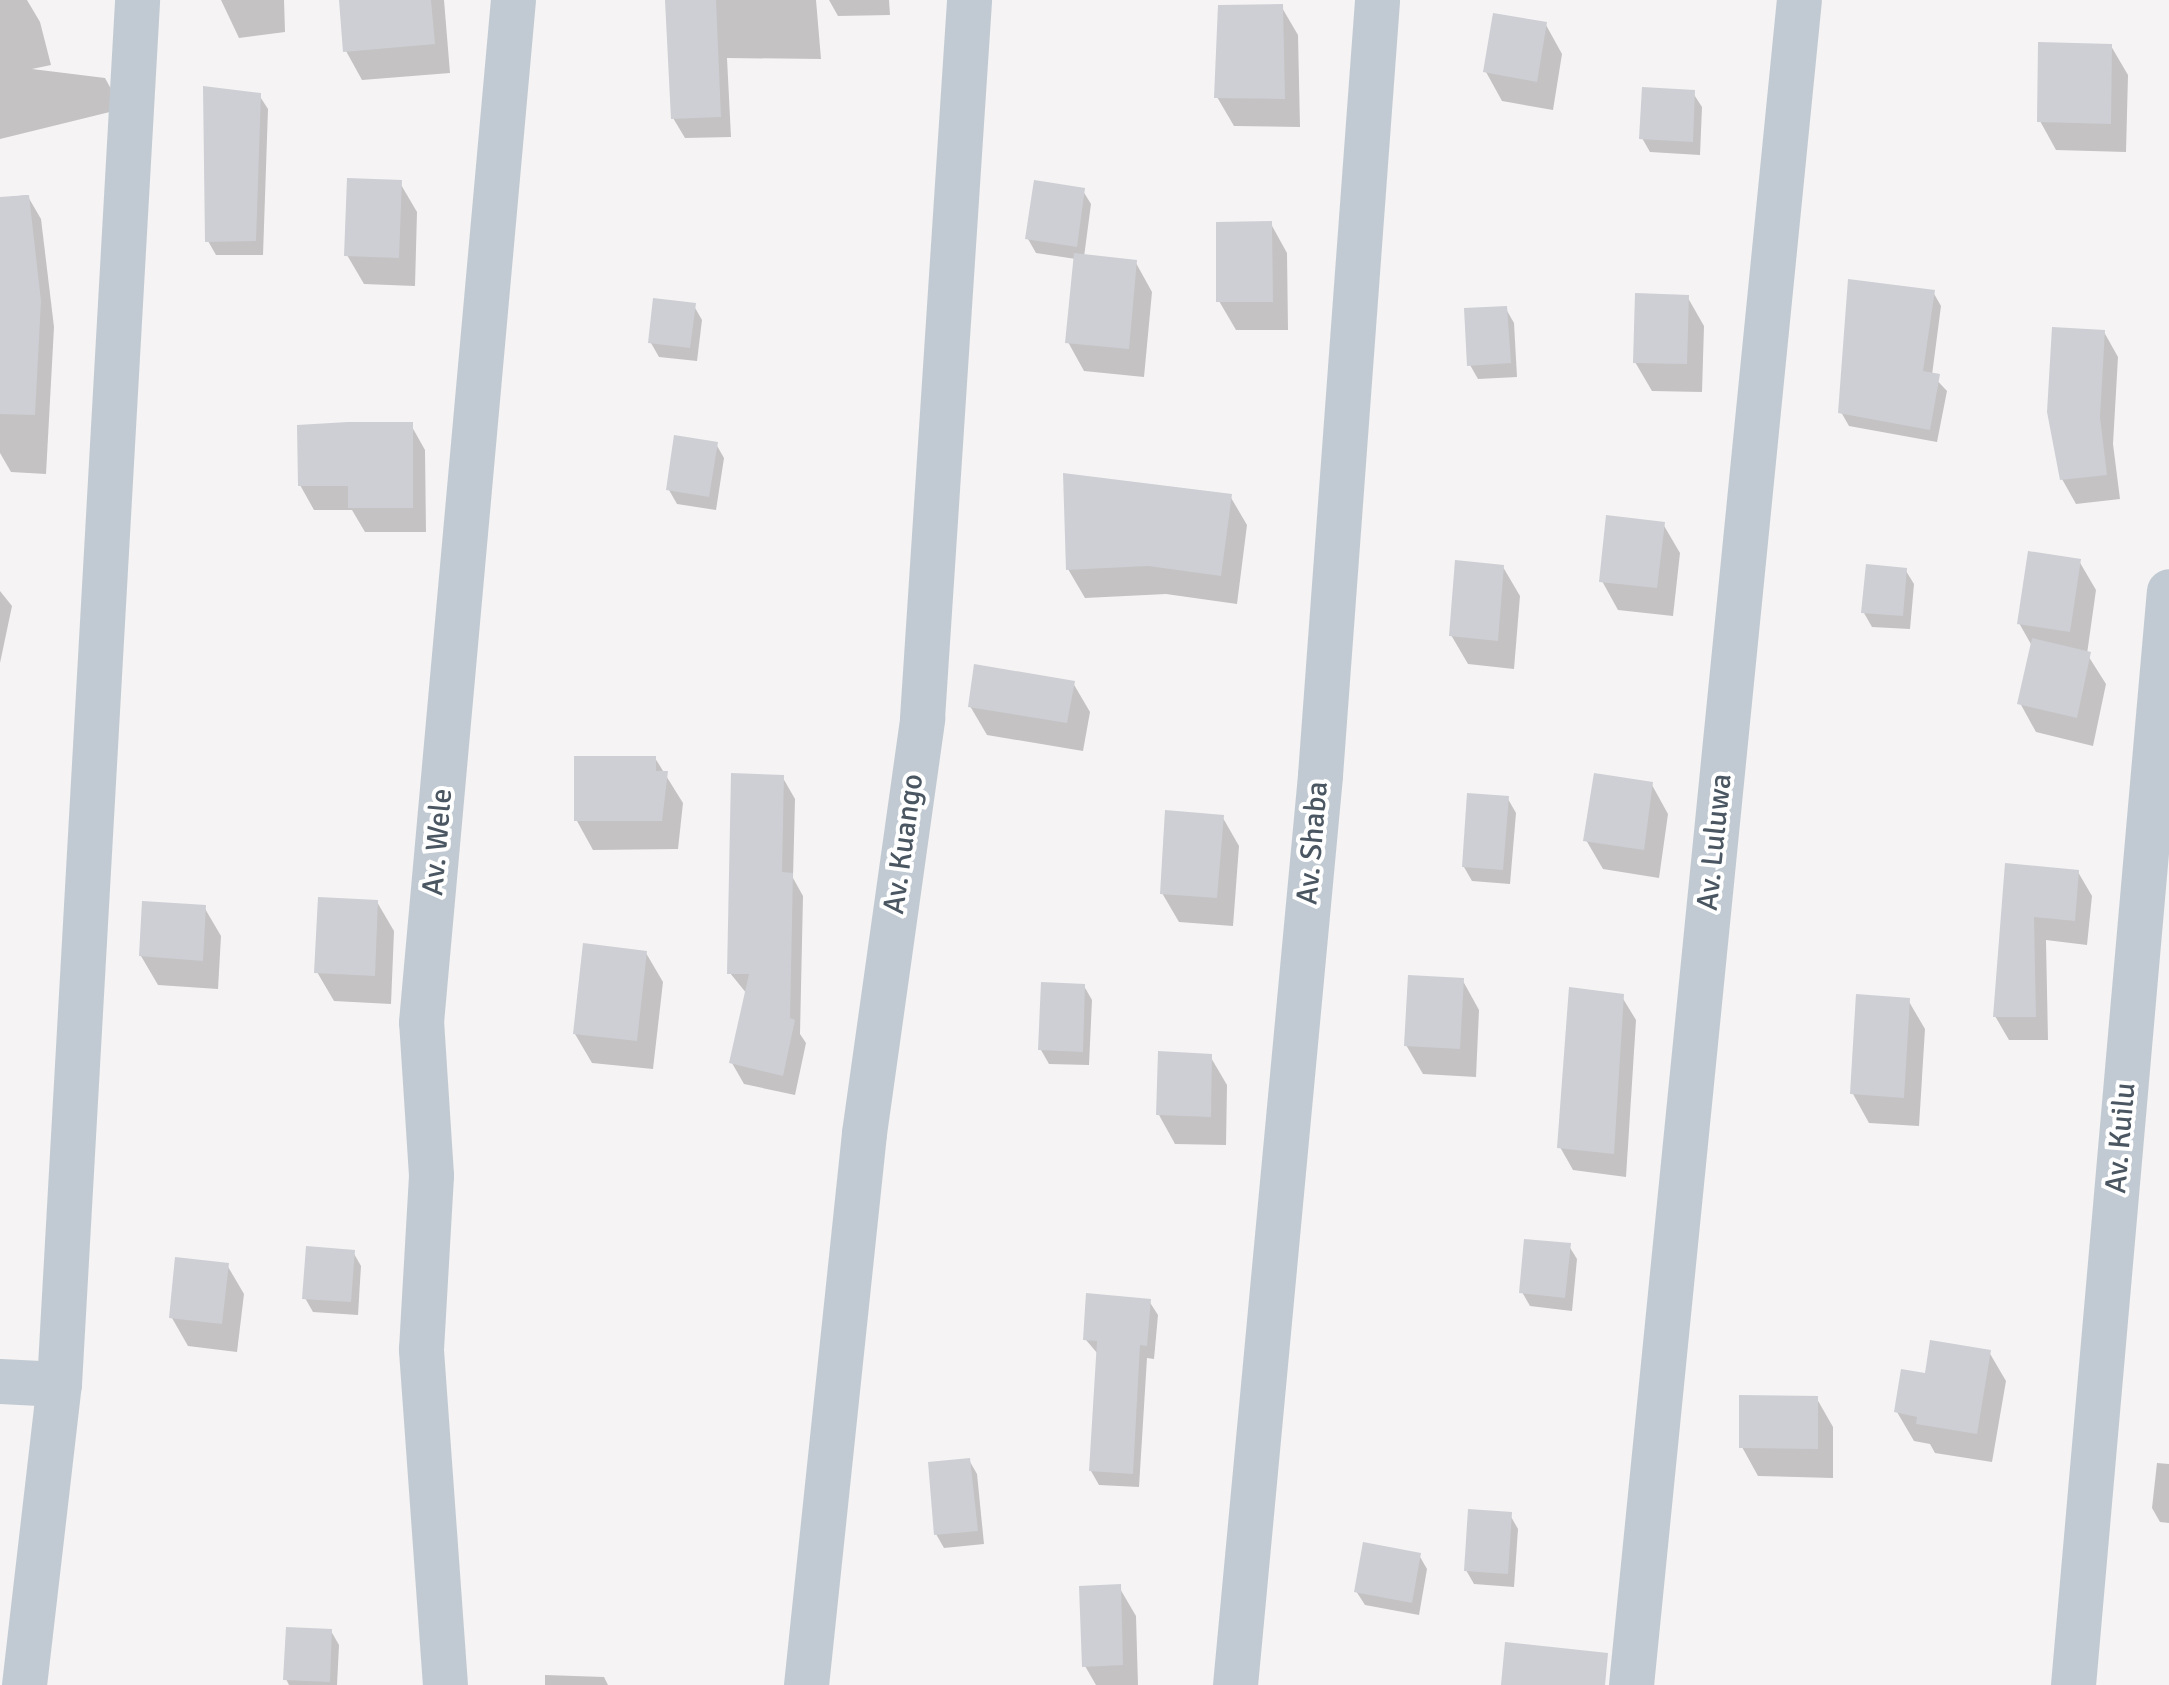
<!DOCTYPE html>
<style>
body{margin:0}
#map{position:relative;width:2169px;height:1685px;overflow:hidden;background:#f5f3f3;font-family:Signika,sans-serif}
div>[style]{position:absolute}
.shadow>*{inset:0;background:#0003}
.building>*{inset:0;background:#cdcfd5}
.street>*{height:45px;margin:-22.5px;padding:0 22.5px;transform-origin:22.5px;border-radius:22.5px;background:#c1cad2}
span{translate:-50% -50%;white-space:nowrap;text-align:center;line-height:1.15;-webkit-text-stroke:8px #fff;paint-order:stroke}
.street-label{font-size:30px;color:#4a5661}
</style>
<div id="map">
<div class="shadow">
<div style="clip-path:polygon(0 0,27px 0,40px 22px,51px 65px,32px 69px,105px 78px,122px 109px,0 139px)"></div>
<div style="clip-path:polygon(221px 0,284px 0,285px 32px,239px 38px)"></div>
<div style="clip-path:polygon(341px 0,444px 0,450px 73px,362px 80px,346px 51px)"></div>
<div style="clip-path:polygon(666px 0,816px 0,821px 59px,727px 58px,731px 137px,685px 138px,673px 118px)"></div>
<div style="clip-path:polygon(829px 0,889px 0,890px 15px,838px 16px)"></div>
<div style="clip-path:polygon(1281px 6px,1298px 35px,1300px 127px,1234px 126px,1217px 97px)"></div>
<div style="clip-path:polygon(1546px 25px,1562px 54px,1553px 110px,1502px 101px,1486px 72px)"></div>
<div style="clip-path:polygon(2111px 46px,2128px 75px,2126px 152px,2056px 150px,2040px 121px)"></div>
<div style="clip-path:polygon(1693px 93px,1702px 107px,1700px 155px,1650px 152px,1642px 138px)"></div>
<div style="clip-path:polygon(259px 95px,268px 109px,263px 255px,216px 255px,208px 241px)"></div>
<div style="clip-path:polygon(400px 183px,417px 212px,415px 286px,364px 284px,347px 255px)"></div>
<div style="clip-path:polygon(1083px 191px,1091px 204px,1084px 257px,1136px 263px,1152px 292px,1144px 377px,1084px 371px,1068px 342px,1076px 259px,1036px 253px,1028px 239px)"></div>
<div style="clip-path:polygon(27px 195px,41px 219px,54px 327px,46px 474px,11px 472px,0 453px,0 198px)"></div>
<div style="clip-path:polygon(1271px 224px,1287px 253px,1288px 330px,1236px 330px,1219px 301px)"></div>
<div style="clip-path:polygon(1933px 292px,1941px 306px,1932px 375px,1947px 391px,1937px 442px,1849px 426px,1841px 412px)"></div>
<div style="clip-path:polygon(1688px 298px,1704px 326px,1702px 392px,1652px 391px,1635px 362px)"></div>
<div style="clip-path:polygon(694px 306px,702px 320px,697px 361px,659px 357px,651px 343px)"></div>
<div style="clip-path:polygon(1506px 309px,1514px 323px,1517px 377px,1478px 379px,1470px 365px)"></div>
<div style="clip-path:polygon(2104px 332px,2118px 357px,2113px 444px,2120px 499px,2076px 504px,2062px 479px)"></div>
<div style="clip-path:polygon(411px 425px,425px 450px,426px 532px,365px 532px,352px 510px,314px 510px,300px 485px)"></div>
<div style="clip-path:polygon(716px 444px,724px 458px,716px 510px,677px 504px,669px 490px)"></div>
<div style="clip-path:polygon(1230px 496px,1247px 525px,1237px 604px,1166px 594px,1085px 598px,1068px 569px)"></div>
<div style="clip-path:polygon(1663px 524px,1680px 553px,1673px 616px,1618px 610px,1602px 581px)"></div>
<div style="clip-path:polygon(2079px 561px,2096px 590px,2087px 654px,2106px 684px,2093px 746px,2036px 732px,2020px 703px,2032px 646px,2019px 623px)"></div>
<div style="clip-path:polygon(1503px 567px,1520px 596px,1514px 669px,1468px 664px,1451px 635px)"></div>
<div style="clip-path:polygon(1906px 571px,1914px 584px,1910px 629px,1872px 627px,1864px 613px)"></div>
<div style="clip-path:polygon(0 591px,12px 606px,0 663px)"></div>
<div style="clip-path:polygon(1073px 683px,1090px 712px,1083px 751px,987px 735px,970px 706px)"></div>
<div style="clip-path:polygon(655px 758px,683px 803px,678px 849px,593px 850px,577px 821px)"></div>
<div style="clip-path:polygon(783px 778px,795px 799px,793px 878px,803px 896px,800px 1034px,806px 1043px,795px 1095px,744px 1084px,732px 1063px,747px 994px,730px 973px)"></div>
<div style="clip-path:polygon(1652px 785px,1668px 814px,1659px 878px,1603px 869px,1586px 840px)"></div>
<div style="clip-path:polygon(1508px 799px,1516px 813px,1510px 884px,1472px 881px,1464px 867px)"></div>
<div style="clip-path:polygon(1223px 818px,1239px 846px,1233px 926px,1179px 922px,1162px 893px)"></div>
<div style="clip-path:polygon(2007px 866px,2078px 872px,2092px 896px,2087px 945px,2046px 940px,2048px 1040px,2009px 1040px,1995px 1016px)"></div>
<div style="clip-path:polygon(377px 902px,394px 931px,391px 1004px,334px 1001px,317px 972px)"></div>
<div style="clip-path:polygon(204px 907px,221px 936px,218px 989px,158px 985px,141px 956px)"></div>
<div style="clip-path:polygon(646px 953px,663px 982px,653px 1069px,592px 1063px,575px 1034px)"></div>
<div style="clip-path:polygon(1463px 981px,1479px 1010px,1476px 1077px,1423px 1074px,1406px 1045px)"></div>
<div style="clip-path:polygon(1084px 986px,1092px 1000px,1089px 1065px,1049px 1064px,1041px 1050px)"></div>
<div style="clip-path:polygon(1622px 997px,1636px 1020px,1626px 1177px,1573px 1170px,1560px 1147px)"></div>
<div style="clip-path:polygon(1908px 1000px,1925px 1029px,1919px 1126px,1869px 1123px,1853px 1094px)"></div>
<div style="clip-path:polygon(1210px 1056px,1227px 1085px,1226px 1145px,1175px 1144px,1159px 1115px)"></div>
<div style="clip-path:polygon(1569px 1246px,1577px 1259px,1572px 1311px,1530px 1306px,1522px 1292px)"></div>
<div style="clip-path:polygon(353px 1252px,361px 1266px,358px 1315px,313px 1312px,305px 1298px)"></div>
<div style="clip-path:polygon(227px 1265px,244px 1294px,237px 1352px,188px 1346px,172px 1318px)"></div>
<div style="clip-path:polygon(1149px 1301px,1158px 1315px,1154px 1359px,1147px 1358px,1139px 1487px,1099px 1485px,1091px 1471px,1098px 1354px,1086px 1340px)"></div>
<div style="clip-path:polygon(1989px 1352px,2006px 1381px,1992px 1462px,1935px 1453px,1930px 1444px,1914px 1441px,1897px 1412px,1927px 1376px)"></div>
<div style="clip-path:polygon(1817px 1399px,1833px 1427px,1833px 1478px,1758px 1476px,1742px 1447px)"></div>
<div style="clip-path:polygon(969px 1460px,977px 1474px,984px 1544px,944px 1548px,936px 1534px)"></div>
<div style="clip-path:polygon(2157px 1463px,2169px 1464px,2169px 1523px,2160px 1522px,2152px 1508px)"></div>
<div style="clip-path:polygon(1510px 1515px,1518px 1529px,1514px 1587px,1474px 1584px,1466px 1570px)"></div>
<div style="clip-path:polygon(1419px 1555px,1427px 1569px,1419px 1615px,1365px 1605px,1356px 1591px)"></div>
<div style="clip-path:polygon(1119px 1587px,1136px 1616px,1138px 1685px,1096px 1685px,1085px 1666px)"></div>
<div style="clip-path:polygon(331px 1631px,339px 1645px,337px 1685px,289px 1685px,286px 1679px)"></div>
<div style="clip-path:polygon(545px 1675px,604px 1677px,608px 1685px,545px 1685px)"></div>
</div>
<div class="building">
<div style="clip-path:polygon(339px 0,431px 0,435px 44px,343px 52px)"></div>
<div style="clip-path:polygon(665px 0,716px 0,721px 117px,671px 119px)"></div>
<div style="clip-path:polygon(1283px 4px,1285px 99px,1214px 98px,1218px 5px)"></div>
<div style="clip-path:polygon(1493px 13px,1547px 22px,1537px 82px,1483px 72px)"></div>
<div style="clip-path:polygon(2038px 42px,2112px 44px,2111px 124px,2037px 122px)"></div>
<div style="clip-path:polygon(203px 86px,261px 93px,256px 241px,205px 242px)"></div>
<div style="clip-path:polygon(1642px 87px,1695px 90px,1693px 142px,1639px 139px)"></div>
<div style="clip-path:polygon(347px 178px,402px 180px,399px 258px,344px 256px)"></div>
<div style="clip-path:polygon(1034px 180px,1085px 188px,1077px 247px,1025px 239px)"></div>
<div style="clip-path:polygon(29px 195px,41px 301px,35px 415px,0 414px,0 197px)"></div>
<div style="clip-path:polygon(1272px 221px,1273px 302px,1216px 302px,1216px 222px)"></div>
<div style="clip-path:polygon(1074px 253px,1137px 260px,1129px 349px,1065px 343px)"></div>
<div style="clip-path:polygon(1848px 279px,1935px 290px,1923px 371px,1940px 374px,1930px 430px,1838px 413px)"></div>
<div style="clip-path:polygon(1635px 293px,1689px 295px,1687px 364px,1633px 363px)"></div>
<div style="clip-path:polygon(653px 298px,696px 303px,690px 348px,648px 343px)"></div>
<div style="clip-path:polygon(1507px 306px,1511px 363px,1467px 366px,1464px 308px)"></div>
<div style="clip-path:polygon(2052px 327px,2105px 330px,2100px 417px,2107px 475px,2060px 480px,2047px 412px)"></div>
<div style="clip-path:polygon(348px 422px,413px 422px,413px 508px,348px 508px,348px 486px,298px 486px,297px 425px)"></div>
<div style="clip-path:polygon(674px 435px,718px 442px,709px 497px,666px 490px)"></div>
<div style="clip-path:polygon(1063px 473px,1232px 494px,1221px 576px,1148px 566px,1066px 570px)"></div>
<div style="clip-path:polygon(1606px 515px,1665px 522px,1657px 588px,1599px 582px)"></div>
<div style="clip-path:polygon(2028px 551px,2081px 559px,2070px 632px,2017px 624px)"></div>
<div style="clip-path:polygon(1455px 560px,1504px 565px,1498px 641px,1449px 636px)"></div>
<div style="clip-path:polygon(1866px 564px,1907px 568px,1903px 616px,1861px 613px)"></div>
<div style="clip-path:polygon(2032px 638px,2091px 652px,2077px 718px,2017px 704px)"></div>
<div style="clip-path:polygon(974px 664px,1075px 681px,1067px 723px,968px 707px)"></div>
<div style="clip-path:polygon(574px 756px,656px 756px,656px 771px,668px 771px,662px 821px,574px 821px)"></div>
<div style="clip-path:polygon(731px 773px,784px 775px,782px 872px,793px 873px,790px 1018px,795px 1020px,783px 1076px,729px 1063px,749px 974px,727px 974px)"></div>
<div style="clip-path:polygon(1594px 773px,1653px 782px,1644px 850px,1583px 841px)"></div>
<div style="clip-path:polygon(1467px 793px,1509px 796px,1503px 870px,1462px 867px)"></div>
<div style="clip-path:polygon(1165px 810px,1224px 815px,1217px 898px,1160px 894px)"></div>
<div style="clip-path:polygon(2005px 863px,2079px 870px,2075px 921px,2034px 917px,2036px 1017px,1993px 1017px)"></div>
<div style="clip-path:polygon(318px 897px,378px 900px,375px 976px,314px 973px)"></div>
<div style="clip-path:polygon(142px 901px,206px 905px,203px 961px,139px 956px)"></div>
<div style="clip-path:polygon(583px 943px,647px 951px,637px 1041px,573px 1034px)"></div>
<div style="clip-path:polygon(1408px 975px,1464px 978px,1460px 1049px,1404px 1046px)"></div>
<div style="clip-path:polygon(1041px 982px,1085px 984px,1083px 1052px,1038px 1050px)"></div>
<div style="clip-path:polygon(1569px 987px,1624px 994px,1614px 1154px,1557px 1148px)"></div>
<div style="clip-path:polygon(1856px 994px,1910px 998px,1904px 1098px,1850px 1094px)"></div>
<div style="clip-path:polygon(1158px 1051px,1212px 1054px,1211px 1117px,1156px 1115px)"></div>
<div style="clip-path:polygon(1524px 1239px,1571px 1243px,1565px 1298px,1519px 1293px)"></div>
<div style="clip-path:polygon(306px 1246px,355px 1250px,351px 1302px,302px 1299px)"></div>
<div style="clip-path:polygon(175px 1257px,229px 1263px,222px 1324px,169px 1318px)"></div>
<div style="clip-path:polygon(1086px 1293px,1151px 1299px,1147px 1346px,1140px 1345px,1133px 1474px,1089px 1471px,1097px 1341px,1083px 1340px)"></div>
<div style="clip-path:polygon(1930px 1340px,1991px 1350px,1977px 1434px,1916px 1424px,1917px 1417px,1894px 1412px,1901px 1369px,1925px 1373px)"></div>
<div style="clip-path:polygon(1739px 1395px,1818px 1396px,1818px 1449px,1739px 1448px)"></div>
<div style="clip-path:polygon(970px 1458px,978px 1531px,934px 1535px,928px 1462px)"></div>
<div style="clip-path:polygon(1468px 1509px,1512px 1512px,1508px 1574px,1464px 1571px)"></div>
<div style="clip-path:polygon(1363px 1542px,1421px 1553px,1412px 1603px,1354px 1592px)"></div>
<div style="clip-path:polygon(1121px 1584px,1123px 1665px,1082px 1667px,1079px 1586px)"></div>
<div style="clip-path:polygon(286px 1627px,332px 1629px,330px 1682px,283px 1680px)"></div>
<div style="clip-path:polygon(1505px 1642px,1608px 1653px,1605px 1685px,1501px 1685px)"></div>
</div>
<div class="street">
<div style="left:0;top:1381px;width:59px;rotate:2.9deg"></div>
<div style="left:24px;top:1685px;width:303px;rotate:-83.4deg"></div>
<div style="left:59px;top:1384px;width:1386px;rotate:-86.77deg"></div>
<div style="left:445px;top:1685px;width:337px;rotate:-94.1deg"></div>
<div style="left:421px;top:1349px;width:174px;rotate:-86.7deg"></div>
<div style="left:431px;top:1175px;width:153px;rotate:-93.7deg"></div>
<div style="left:421px;top:1022px;width:1026px;rotate:-84.86deg"></div>
<div style="left:806px;top:1685px;width:555px;rotate:-84deg"></div>
<div style="left:864px;top:1133px;width:419px;rotate:-82deg"></div>
<div style="left:922px;top:718px;width:720px;rotate:-86.25deg"></div>
<div style="left:1235px;top:1685px;width:914px;rotate:-84.66deg"></div>
<div style="left:1320px;top:775px;width:777px;rotate:-85.79deg"></div>
<div style="left:1631px;top:1685px;width:1693px;rotate:-84.31deg"></div>
<div style="left:2073px;top:1685px;width:1098px;rotate:-84.99deg"></div>
</div>
<div class="street-label">
<span style="left:438px;top:842px;rotate:-85deg">Av. Wele</span>
<span style="left:1715px;top:842px;rotate:-84deg">Av. Luluwa</span>
<span style="left:1313px;top:843px;rotate:-85deg">Av. Shaba</span>
<span style="left:904px;top:844px;rotate:-82deg">Av. Kuango</span>
<span style="left:2121px;top:1138px;rotate:-85deg">Av. Kuilu</span>
</div>
</div>
